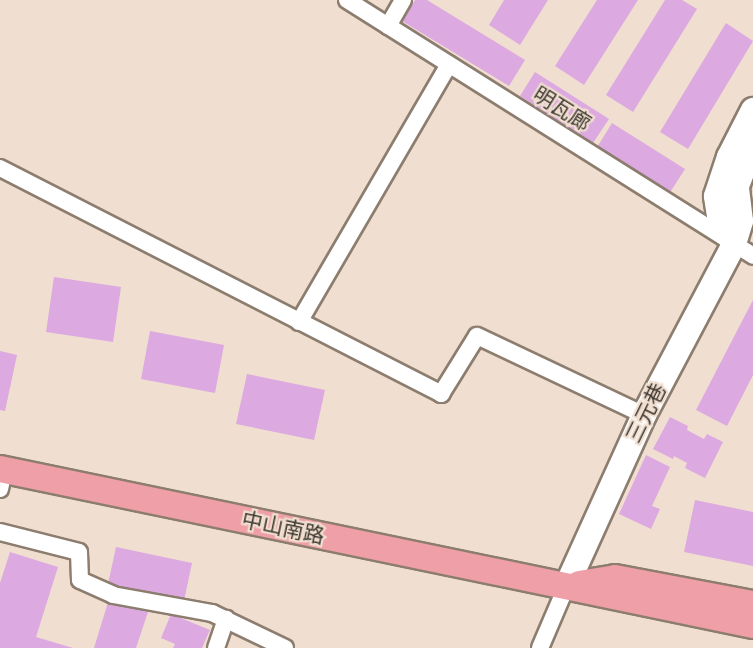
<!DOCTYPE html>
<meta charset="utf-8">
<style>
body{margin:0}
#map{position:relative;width:753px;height:648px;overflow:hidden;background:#f0dfd0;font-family:"Fira Sans Condensed","Noto Sans SC",sans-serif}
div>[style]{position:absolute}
.building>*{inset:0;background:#dca9e0}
.roads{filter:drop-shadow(2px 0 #8c7d6f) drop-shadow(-2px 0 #8c7d6f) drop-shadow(0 2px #8c7d6f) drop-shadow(0 -2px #8c7d6f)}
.street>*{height:16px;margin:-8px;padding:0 8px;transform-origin:8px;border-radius:8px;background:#fff}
.secondary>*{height:24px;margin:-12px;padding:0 12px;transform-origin:12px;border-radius:12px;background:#fff}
.primary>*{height:26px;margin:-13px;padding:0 13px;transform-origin:13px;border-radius:13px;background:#ef9fa7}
span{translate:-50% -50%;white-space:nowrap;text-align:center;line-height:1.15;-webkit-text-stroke:4.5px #f0dfd0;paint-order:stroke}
.street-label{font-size:21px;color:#3e3832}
</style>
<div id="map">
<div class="building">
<div style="clip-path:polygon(415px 0,427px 0,525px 60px,509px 86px,402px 21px)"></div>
<div style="clip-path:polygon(504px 0,548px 0,520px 45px,489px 25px)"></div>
<div style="clip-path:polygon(597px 0,638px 0,584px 85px,555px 66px)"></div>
<div style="clip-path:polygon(665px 0,682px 0,697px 9px,633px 112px,606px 95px)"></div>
<div style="clip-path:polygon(726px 23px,753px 41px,688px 149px,660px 132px)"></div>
<div style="clip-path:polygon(535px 72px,609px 119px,593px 143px,520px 96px)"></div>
<div style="clip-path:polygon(612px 123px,685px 169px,669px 194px,596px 149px)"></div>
<div style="clip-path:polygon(54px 277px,121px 287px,113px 342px,46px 332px)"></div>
<div style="clip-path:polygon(753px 300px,753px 375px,727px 426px,696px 410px)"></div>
<div style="clip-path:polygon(150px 331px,224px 345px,215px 393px,141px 379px)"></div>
<div style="clip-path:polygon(0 351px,17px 355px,5px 411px,0 410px)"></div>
<div style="clip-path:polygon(247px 374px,325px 390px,314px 440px,236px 424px)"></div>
<div style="clip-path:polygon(670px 417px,688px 426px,687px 430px,704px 439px,707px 434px,723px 442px,705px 478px,685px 468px,687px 463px,674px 456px,673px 459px,653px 449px)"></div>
<div style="clip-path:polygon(646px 455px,670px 467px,652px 506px,660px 509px,651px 529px,619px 514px)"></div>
<div style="clip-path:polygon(695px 500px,753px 512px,753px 566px,684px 552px)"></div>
<div style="clip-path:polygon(116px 547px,192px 563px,184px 601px,108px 584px)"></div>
<div style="clip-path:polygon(10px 552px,58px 567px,36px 637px,73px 648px,0 648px,0 583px)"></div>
<div style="clip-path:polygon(109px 599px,148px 612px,136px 648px,94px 648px)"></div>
<div style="clip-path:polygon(171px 614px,210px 630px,202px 648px,173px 648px,175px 644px,161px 638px)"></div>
</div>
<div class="roads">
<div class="street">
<div style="left:347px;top:0;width:480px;rotate:32.2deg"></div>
<div style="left:388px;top:26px;width:30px;rotate:-60deg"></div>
<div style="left:0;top:168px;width:496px;rotate:27.1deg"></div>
<div style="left:441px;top:394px;width:68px;rotate:-58.2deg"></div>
<div style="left:477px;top:336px;width:185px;rotate:25.3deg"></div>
<div style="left:299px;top:322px;width:298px;rotate:-59.8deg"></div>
<div style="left:0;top:489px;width:19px;rotate:-78deg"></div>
<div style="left:0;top:532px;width:81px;rotate:14.2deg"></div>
<div style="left:79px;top:552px;width:28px;rotate:88deg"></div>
<div style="left:80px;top:580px;width:36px;rotate:24deg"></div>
<div style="left:113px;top:595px;width:101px;rotate:10.3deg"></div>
<div style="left:212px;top:613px;width:81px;rotate:25.6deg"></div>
<div style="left:216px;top:648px;width:31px;rotate:-71deg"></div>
<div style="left:540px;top:648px;width:66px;rotate:-66.9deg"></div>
</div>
<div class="secondary">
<div style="left:734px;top:244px;width:26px;rotate:-122deg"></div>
<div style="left:720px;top:222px;width:26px;rotate:-99deg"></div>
<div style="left:716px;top:196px;width:41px;rotate:-71.6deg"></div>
<div style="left:729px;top:157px;width:53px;rotate:-62.9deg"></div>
<div style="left:566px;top:587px;width:189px;rotate:-65.6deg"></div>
<div style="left:644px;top:415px;width:193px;rotate:-62.2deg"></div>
<div style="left:734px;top:244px;width:24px;rotate:-73deg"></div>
<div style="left:741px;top:221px;width:35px;rotate:-97deg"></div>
<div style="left:737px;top:186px;width:45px;rotate:-69.1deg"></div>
</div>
<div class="primary">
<div style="left:0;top:469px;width:769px;rotate:11.7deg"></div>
<div style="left:579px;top:584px;width:36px;rotate:-9deg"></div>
<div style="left:615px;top:578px;width:140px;rotate:10.7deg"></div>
</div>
</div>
<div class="street-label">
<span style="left:562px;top:109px;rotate:32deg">明瓦廊</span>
<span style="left:646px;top:413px;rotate:-64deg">三元巷</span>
<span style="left:283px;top:528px;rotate:12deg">中山南路</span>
</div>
</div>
